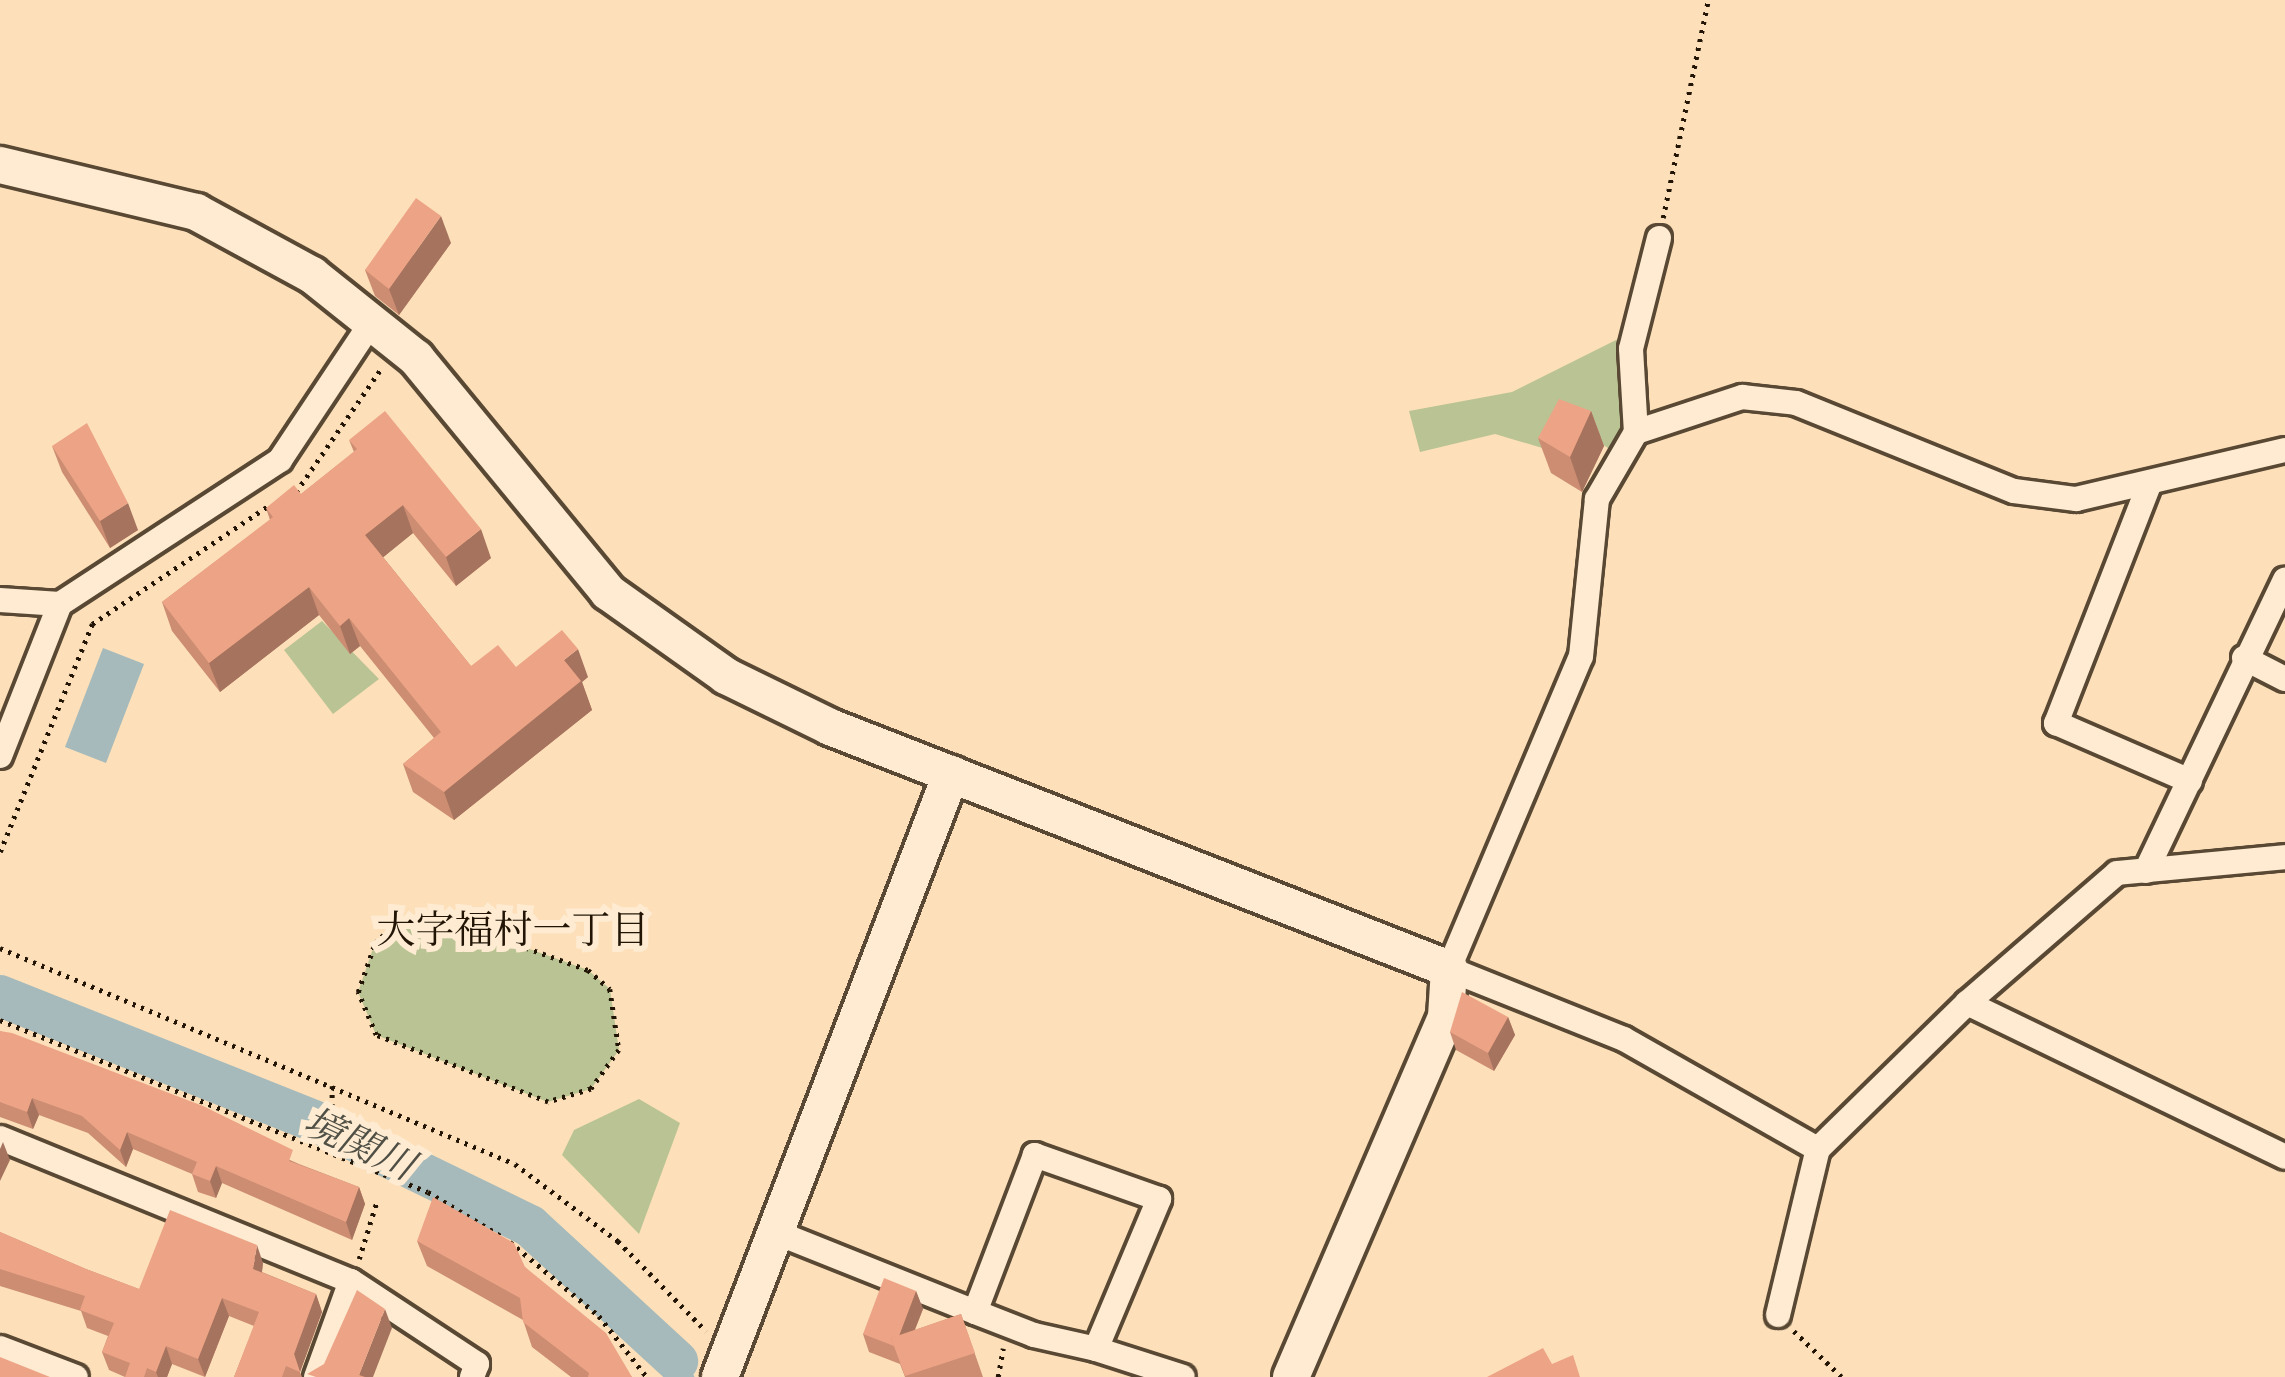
<!DOCTYPE html>
<meta charset="utf-8">
<style>
body{margin:0}
#map{position:relative;width:2285px;height:1377px;overflow:hidden;background:#fde0b9;font-family:Alegreya,"Noto Serif JP",serif}
div>[style]{position:absolute}
.green>*{inset:0;background:#bac393}
.water>*{inset:0;background:#a6babb}
.stream>*{height:8px;margin:-4px;padding:0 4px;transform-origin:4px;border-radius:4px;background:#a6babb}
.river>*{height:42px;margin:-21px;padding:0 21px;transform-origin:21px;border-radius:21px;background:#a6babb}
.path>*{height:4.5px;margin-top:-2.25px;transform-origin:0;background:repeating-linear-gradient(90deg,#221506 0 3px,transparent 0 9px)}
.roads{filter:drop-shadow(3px 0 #594833) drop-shadow(-3px 0 #594833) drop-shadow(0 3px #594833) drop-shadow(0 -3px #594833)}
.street>*{height:24px;margin:-12px;padding:0 12px;transform-origin:12px;border-radius:12px;background:#feebd2}
.secondary>*{height:36px;margin:-18px;padding:0 18px;transform-origin:18px;border-radius:18px;background:#feebd2}
.wall>*{inset:0;background:#cc8d73}
.shaded-wall>*{inset:0;background:#a6735e}
.building>*{inset:0;background:#eda486}
span{translate:-50% -50%;white-space:nowrap;text-align:center;line-height:1.15;-webkit-text-stroke:12px #feebd2;paint-order:stroke}
.neighbourhood-label{font-size:39px;color:#221506}
.water-label{font-size:39px;color:#504f45;font-style:italic}
</style>
<div id="map">
<div class="green">
<div style="clip-path:polygon(1626px 335px,1629px 430px,1611px 450px,1578px 428px,1559px 453px,1495px 434px,1420px 452px,1409px 411px,1512px 392px)"></div>
<div style="clip-path:polygon(322px 621px,379px 679px,333px 714px,284px 650px)"></div>
<div style="clip-path:polygon(441px 917px,588px 970px,610px 989px,619px 1050px,591px 1089px,548px 1102px,376px 1035px,358px 992px,375px 943px,395px 924px)"></div>
<div style="clip-path:polygon(639px 1099px,680px 1123px,639px 1234px,562px 1155px,574px 1130px)"></div>
</div>
<div class="water">
<div style="clip-path:polygon(103px 648px,144px 664px,106px 763px,65px 747px)"></div>
</div>
<div class="stream">
<div style="left:677px;top:1361px;width:21px;rotate:51deg"></div>
</div>
<div class="river">
<div style="left:0;top:996px;width:346px;rotate:21.7deg"></div>
<div style="left:321px;top:1124px;width:233px;rotate:26deg"></div>
<div style="left:530px;top:1226px;width:200px;rotate:42.6deg"></div>
</div>
<div class="path">
<div style="left:1663px;top:218px;width:223px;rotate:-78.3deg"></div>
<div style="left:296px;top:492px;width:150px;rotate:-55.4deg"></div>
<div style="left:0;top:852px;width:246px;rotate:-68deg"></div>
<div style="left:92px;top:624px;width:214px;rotate:-33.8deg"></div>
<div style="left:441px;top:917px;width:156px;rotate:19.8deg"></div>
<div style="left:588px;top:970px;width:29px;rotate:41deg"></div>
<div style="left:610px;top:989px;width:62px;rotate:81.6deg"></div>
<div style="left:619px;top:1050px;width:48px;rotate:125.7deg"></div>
<div style="left:591px;top:1089px;width:45px;rotate:163.2deg"></div>
<div style="left:548px;top:1102px;width:185px;rotate:-158.7deg"></div>
<div style="left:376px;top:1035px;width:47px;rotate:-112.7deg"></div>
<div style="left:358px;top:992px;width:52px;rotate:-70.9deg"></div>
<div style="left:375px;top:943px;width:28px;rotate:-44deg"></div>
<div style="left:395px;top:924px;width:47px;rotate:-8.7deg"></div>
<div style="left:0;top:948px;width:558px;rotate:22.75deg"></div>
<div style="left:515px;top:1164px;width:129px;rotate:36.8deg"></div>
<div style="left:618px;top:1241px;width:126px;rotate:45.6deg"></div>
<div style="left:0;top:1020px;width:461px;rotate:21.9deg"></div>
<div style="left:428px;top:1192px;width:85px;rotate:31.1deg"></div>
<div style="left:331px;top:1152px;width:66px;rotate:-89.1deg"></div>
<div style="left:510px;top:1242px;width:116px;rotate:39.7deg"></div>
<div style="left:599px;top:1316px;width:78px;rotate:51.8deg"></div>
<div style="left:359px;top:1259px;width:61px;rotate:-72.8deg"></div>
<div style="left:1794px;top:1331px;width:66px;rotate:43.8deg"></div>
<div style="left:998px;top:1377px;width:29px;rotate:-80deg"></div>
</div>
<div class="roads">
<div class="street">
<div style="left:1659px;top:238px;width:114px;rotate:104.2deg"></div>
<div style="left:1631px;top:349px;width:83px;rotate:86.6deg"></div>
<div style="left:1636px;top:432px;width:78px;rotate:120.2deg"></div>
<div style="left:1597px;top:499px;width:158px;rotate:95.8deg"></div>
<div style="left:1581px;top:656px;width:340px;rotate:112.9deg"></div>
<div style="left:1449px;top:969px;width:188px;rotate:21.8deg"></div>
<div style="left:1624px;top:1039px;width:223px;rotate:29.6deg"></div>
<div style="left:1636px;top:432px;width:112px;rotate:-18.3deg"></div>
<div style="left:1742px;top:397px;width:54px;rotate:6.3deg"></div>
<div style="left:1796px;top:403px;width:235px;rotate:22deg"></div>
<div style="left:2014px;top:491px;width:63px;rotate:7.4deg"></div>
<div style="left:2076px;top:499px;width:215px;rotate:-13.2deg"></div>
<div style="left:2149px;top:485px;width:256px;rotate:111.3deg"></div>
<div style="left:2056px;top:723px;width:146px;rotate:23.4deg"></div>
<div style="left:0;top:600px;width:60px;rotate:3.8deg"></div>
<div style="left:2244px;top:658px;width:46px;rotate:27.1deg"></div>
<div style="left:0;top:756px;width:163px;rotate:-68.5deg"></div>
<div style="left:60px;top:604px;width:263px;rotate:-33.2deg"></div>
<div style="left:280px;top:460px;width:168px;rotate:-56.4deg"></div>
<div style="left:2146px;top:871px;width:323px;rotate:-64.5deg"></div>
<div style="left:1967px;top:1003px;width:353px;rotate:25.8deg"></div>
<div style="left:0;top:1138px;width:379px;rotate:22.2deg"></div>
<div style="left:351px;top:1281px;width:151px;rotate:33.4deg"></div>
<div style="left:477px;top:1364px;width:14px;rotate:111deg"></div>
<div style="left:775px;top:1232px;width:215px;rotate:21.8deg"></div>
<div style="left:975px;top:1312px;width:63px;rotate:21.3deg"></div>
<div style="left:1034px;top:1335px;width:64px;rotate:12.7deg"></div>
<div style="left:1096px;top:1349px;width:163px;rotate:-67.2deg"></div>
<div style="left:1159px;top:1199px;width:132px;rotate:-160.5deg"></div>
<div style="left:1035px;top:1155px;width:168px;rotate:110.9deg"></div>
<div style="left:1778px;top:1315px;width:171px;rotate:-76.5deg"></div>
<div style="left:1818px;top:1149px;width:209px;rotate:-44.4deg"></div>
<div style="left:1967px;top:1003px;width:198px;rotate:-40.9deg"></div>
<div style="left:2117px;top:873px;width:169px;rotate:-5.4deg"></div>
<div style="left:0;top:1348px;width:81px;rotate:20.9deg"></div>
<div style="left:1096px;top:1349px;width:91px;rotate:17.8deg"></div>
<div style="left:316px;top:1377px;width:102px;rotate:-70deg"></div>
</div>
<div class="secondary">
<div style="left:0;top:165px;width:202px;rotate:13.5deg"></div>
<div style="left:196px;top:212px;width:132px;rotate:28.5deg"></div>
<div style="left:312px;top:275px;width:133px;rotate:38.6deg"></div>
<div style="left:416px;top:358px;width:303px;rotate:50.6deg"></div>
<div style="left:608px;top:592px;width:145px;rotate:35.4deg"></div>
<div style="left:726px;top:676px;width:116px;rotate:26.1deg"></div>
<div style="left:830px;top:727px;width:665px;rotate:21.35deg"></div>
<div style="left:1449px;top:969px;width:48px;rotate:93.6deg"></div>
<div style="left:1446px;top:1017px;width:392px;rotate:113.3deg"></div>
<div style="left:720px;top:1377px;width:646px;rotate:-69.04deg"></div>
</div>
</div>
<div class="wall">
<div style="clip-path:polygon(451px 243px,399px 315px,375px 296px,365px 270px)"></div>
<div style="clip-path:polygon(1591px 411px,1604px 446px,1582px 492px,1551px 473px,1538px 438px)"></div>
<div style="clip-path:polygon(349px 440px,491px 558px,456px 586px,413px 533px,383px 557px,471px 666px,516px 667px,588px 677px,582px 682px,592px 710px,454px 820px,413px 792px,403px 764px,434px 738px,360px 646px,350px 654px,319px 615px,220px 692px,172px 631px,162px 602px,270px 520px,266px 508px,301px 494px,354px 452px)"></div>
<div style="clip-path:polygon(52px 446px,138px 530px,110px 548px,62px 472px)"></div>
<div style="clip-path:polygon(1508px 1017px,1515px 1035px,1494px 1071px,1456px 1050px,1450px 1032px)"></div>
<div style="clip-path:polygon(0 1031px,299px 1164px,359px 1187px,365px 1204px,352px 1240px,222px 1183px,216px 1198px,198px 1192px,192px 1174px,133px 1149px,126px 1167px,88px 1133px,39px 1115px,33px 1129px,0 1117px)"></div>
<div style="clip-path:polygon(0 1232px,86px 1269px,139px 1289px,263px 1263px,262px 1272px,316px 1294px,322px 1312px,300px 1372px,302px 1377px,234px 1377px,254px 1326px,229px 1316px,205px 1377px,172px 1364px,167px 1377px,125px 1377px,109px 1370px,102px 1352px,108px 1336px,87px 1328px,81px 1311px,0 1286px)"></div>
<div style="clip-path:polygon(417px 1241px,525px 1267px,632px 1377px,571px 1377px,532px 1347px,523px 1320px,427px 1266px)"></div>
<div style="clip-path:polygon(916px 1291px,923px 1309px,915px 1330px,961px 1314px,983px 1377px,905px 1377px,900px 1364px,869px 1352px,863px 1334px)"></div>
</div>
<div class="shaded-wall">
<div style="clip-path:polygon(441px 216px,451px 243px,399px 315px,389px 289px)"></div>
<div style="clip-path:polygon(1591px 411px,1604px 446px,1582px 492px,1570px 457px)"></div>
<div style="clip-path:polygon(128px 503px,138px 530px,110px 548px,100px 521px)"></div>
<div style="clip-path:polygon(403px 505px,413px 533px,375px 564px,365px 535px)"></div>
<div style="clip-path:polygon(481px 529px,491px 558px,456px 586px,446px 557px)"></div>
<div style="clip-path:polygon(309px 587px,319px 615px,220px 692px,209px 663px)"></div>
<div style="clip-path:polygon(349px 618px,360px 646px,350px 654px,340px 626px)"></div>
<div style="clip-path:polygon(578px 649px,588px 677px,582px 682px,592px 710px,454px 820px,444px 792px,564px 660px)"></div>
<div style="clip-path:polygon(1508px 1017px,1515px 1035px,1494px 1071px,1488px 1053px)"></div>
<div style="clip-path:polygon(32px 1098px,39px 1115px,33px 1129px,27px 1112px)"></div>
<div style="clip-path:polygon(127px 1132px,133px 1149px,126px 1167px,120px 1150px)"></div>
<div style="clip-path:polygon(3px 1142px,10px 1160px,0 1181px,0 1149px)"></div>
<div style="clip-path:polygon(216px 1166px,222px 1183px,216px 1198px,210px 1181px)"></div>
<div style="clip-path:polygon(359px 1187px,365px 1204px,352px 1240px,346px 1222px)"></div>
<div style="clip-path:polygon(257px 1245px,263px 1263px,260px 1287px,253px 1269px)"></div>
<div style="clip-path:polygon(916px 1291px,923px 1309px,901px 1364px,895px 1346px)"></div>
<div style="clip-path:polygon(316px 1294px,322px 1312px,300px 1372px,294px 1354px)"></div>
<div style="clip-path:polygon(222px 1298px,229px 1316px,205px 1377px,198px 1359px)"></div>
<div style="clip-path:polygon(385px 1309px,392px 1328px,373px 1377px,360px 1377px,359px 1375px)"></div>
<div style="clip-path:polygon(166px 1346px,172px 1364px,167px 1377px,158px 1377px,156px 1372px)"></div>
</div>
<div class="building">
<div style="clip-path:polygon(416px 198px,441px 216px,389px 289px,365px 270px)"></div>
<div style="clip-path:polygon(1559px 399px,1591px 411px,1570px 457px,1538px 438px)"></div>
<div style="clip-path:polygon(385px 411px,481px 529px,446px 557px,403px 505px,365px 535px,471px 666px,498px 645px,516px 667px,562px 630px,578px 649px,564px 660px,581px 681px,444px 792px,403px 764px,441px 732px,349px 618px,340px 626px,309px 587px,209px 663px,162px 602px,273px 517px,266px 508px,294px 485px,301px 494px,357px 449px,349px 440px)"></div>
<div style="clip-path:polygon(87px 423px,128px 503px,100px 521px,52px 446px)"></div>
<div style="clip-path:polygon(1462px 992px,1508px 1017px,1488px 1053px,1450px 1032px)"></div>
<div style="clip-path:polygon(0 1031px,12px 1033px,203px 1106px,293px 1150px,289px 1161px,359px 1187px,346px 1222px,216px 1166px,210px 1181px,192px 1174px,197px 1162px,127px 1132px,120px 1150px,82px 1116px,32px 1098px,27px 1112px,0 1102px)"></div>
<div style="clip-path:polygon(433px 1197px,514px 1243px,525px 1267px,606px 1333px,632px 1377px,588px 1377px,589px 1373px,523px 1322px,520px 1298px,417px 1241px)"></div>
<div style="clip-path:polygon(170px 1210px,257px 1245px,253px 1269px,316px 1294px,294px 1354px,300px 1372px,286px 1366px,282px 1377px,234px 1377px,259px 1312px,222px 1298px,198px 1359px,166px 1346px,156px 1372px,147px 1368px,144px 1377px,125px 1377px,130px 1363px,102px 1352px,114px 1323px,80px 1310px,85px 1296px,0 1269px,0 1232px,86px 1269px,139px 1289px)"></div>
<div style="clip-path:polygon(884px 1278px,916px 1291px,899px 1336px,891px 1338px,894px 1346px,863px 1334px)"></div>
<div style="clip-path:polygon(357px 1290px,385px 1309px,359px 1375px,365px 1377px,316px 1377px,307px 1374px,324px 1364px)"></div>
<div style="clip-path:polygon(961px 1314px,975px 1353px,905px 1376px,891px 1338px)"></div>
<div style="clip-path:polygon(1543px 1348px,1552px 1364px,1573px 1355px,1580px 1377px,1487px 1377px)"></div>
<div style="clip-path:polygon(0 1357px,50px 1377px,0 1377px)"></div>
</div>
<div class="neighbourhood-label">
<span style="left:513px;top:930px">大字福村一丁目</span>
</div>
<div class="water-label">
<span style="left:359px;top:1144px;rotate:25deg">境関川</span>
</div>
</div>
